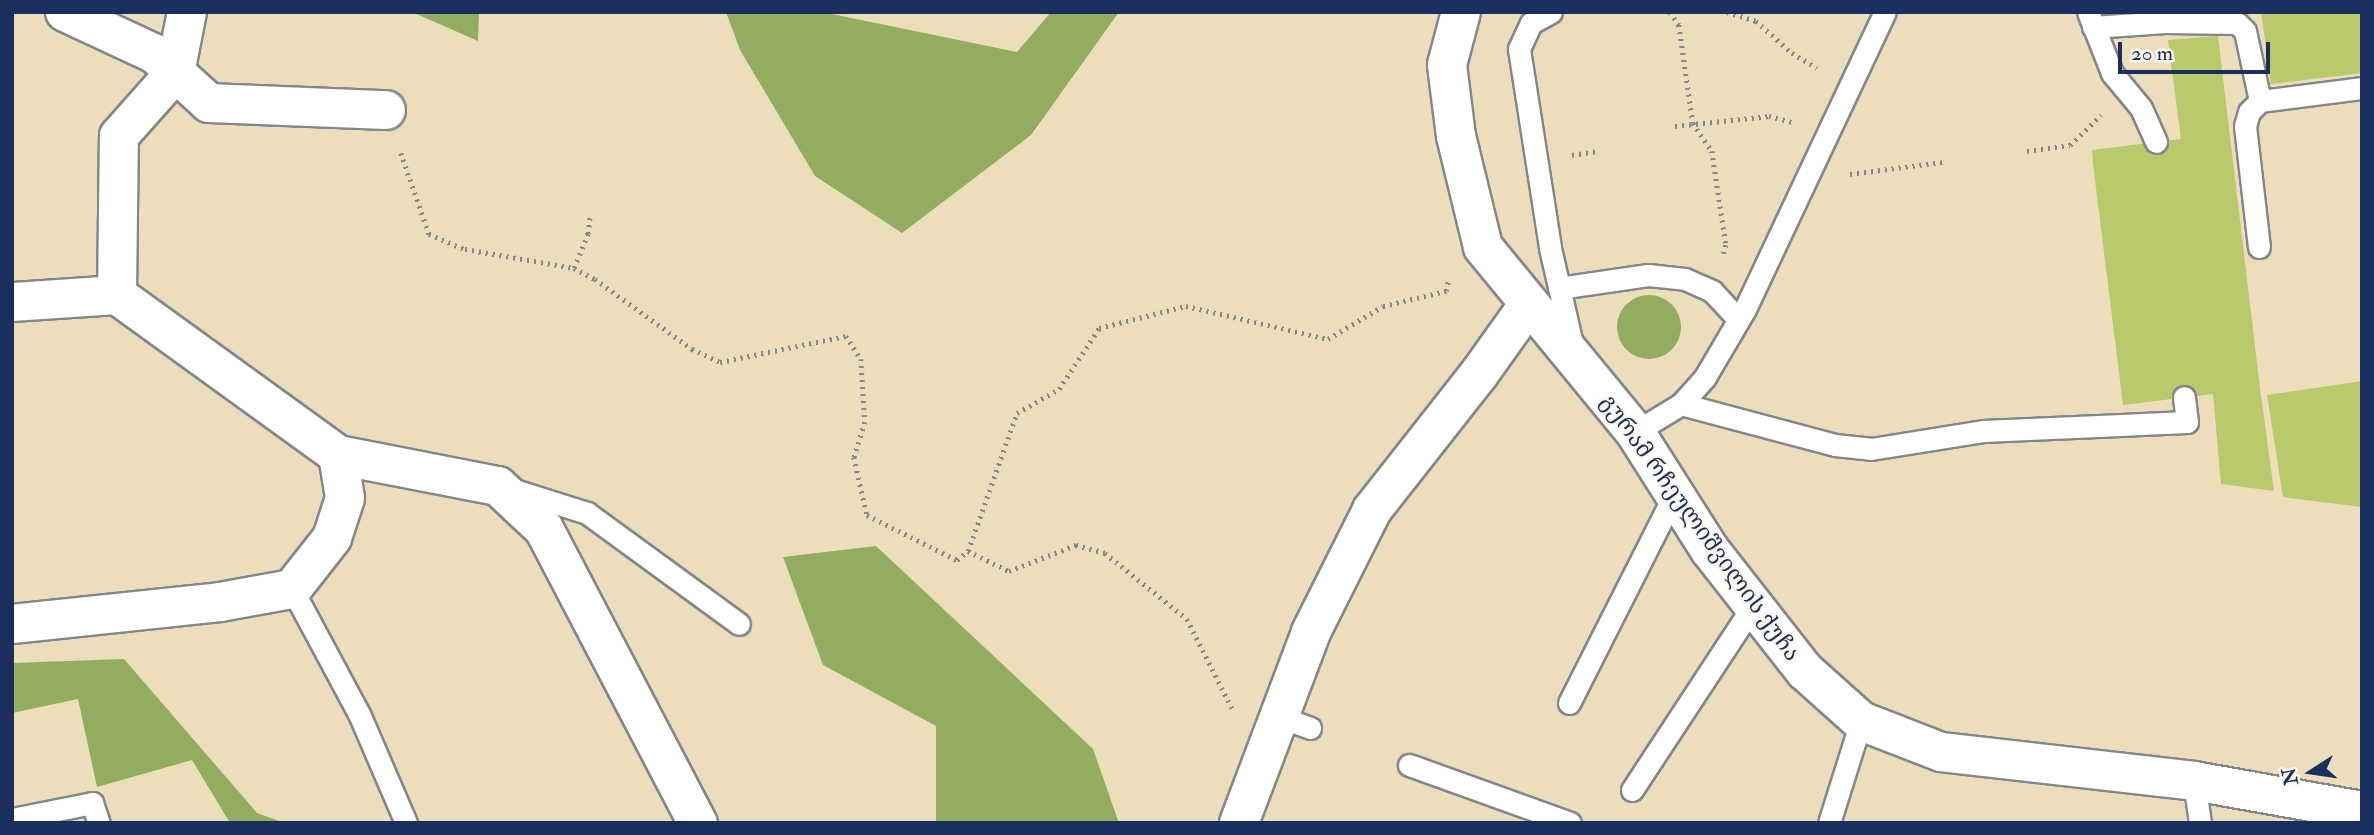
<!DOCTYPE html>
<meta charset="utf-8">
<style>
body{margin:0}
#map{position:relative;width:2374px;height:835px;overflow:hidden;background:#ecdebb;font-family:"IM FELL Double Pica","Noto Serif Georgian",serif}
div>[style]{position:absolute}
.green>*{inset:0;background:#bac96c}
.forest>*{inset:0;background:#93ad60}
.round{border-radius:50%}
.path>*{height:4.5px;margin-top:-2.25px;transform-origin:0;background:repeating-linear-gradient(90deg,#84868c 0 2px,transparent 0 7px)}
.roads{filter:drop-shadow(2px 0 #84868c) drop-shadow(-2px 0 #84868c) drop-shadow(0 2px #84868c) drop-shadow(0 -2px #84868c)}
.service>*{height:21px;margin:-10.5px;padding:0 10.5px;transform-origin:10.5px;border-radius:10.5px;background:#fff}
.minor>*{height:38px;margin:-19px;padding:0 19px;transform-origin:19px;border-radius:19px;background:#fff}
.tertiary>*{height:38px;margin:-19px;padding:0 19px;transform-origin:19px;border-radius:19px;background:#fff}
span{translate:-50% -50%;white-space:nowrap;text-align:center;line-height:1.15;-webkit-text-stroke:5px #fbf7ec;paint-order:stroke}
.street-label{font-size:23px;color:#1b2f5e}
.frame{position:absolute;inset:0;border:14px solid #1b2f5e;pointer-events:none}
.north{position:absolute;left:2276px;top:737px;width:70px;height:70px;-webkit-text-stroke:5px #fbf7ec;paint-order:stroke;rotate:258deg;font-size:19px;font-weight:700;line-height:28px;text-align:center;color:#1b2f5e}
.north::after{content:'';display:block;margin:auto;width:24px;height:32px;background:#1b2f5e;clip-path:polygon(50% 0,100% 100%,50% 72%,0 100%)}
.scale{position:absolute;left:2118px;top:42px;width:152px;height:32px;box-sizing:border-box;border:4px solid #1b2f5e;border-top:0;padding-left:9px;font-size:21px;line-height:24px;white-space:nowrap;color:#1b2f5e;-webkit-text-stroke:5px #fbf7ec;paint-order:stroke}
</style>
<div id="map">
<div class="green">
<div style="clip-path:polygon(2261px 12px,2362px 12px,2362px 73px,2271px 84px)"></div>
<div style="clip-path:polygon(2218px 36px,2260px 388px,2274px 491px,2221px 484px,2213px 394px,2123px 405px,2093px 164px,2092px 150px,2181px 139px,2168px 40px)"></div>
<div style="clip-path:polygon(2362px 381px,2362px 507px,2283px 497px,2267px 395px)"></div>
</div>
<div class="forest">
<div style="clip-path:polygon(412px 12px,479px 12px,478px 41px)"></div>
<div style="clip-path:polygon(726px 12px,822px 12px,1017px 52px,1051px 12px,1119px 12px,1031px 135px,902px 233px,815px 176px,740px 50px)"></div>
<div class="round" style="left:1617px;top:295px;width:64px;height:64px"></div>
<div style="clip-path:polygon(876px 546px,1093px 749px,1119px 823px,936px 823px,936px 726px,823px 665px,783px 557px)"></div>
<div style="clip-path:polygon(124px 659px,257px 813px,285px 823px,230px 823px,192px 760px,97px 787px,78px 699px,12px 713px,12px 663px)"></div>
</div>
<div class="path">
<div style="left:1670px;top:12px;width:16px;rotate:55deg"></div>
<div style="left:1679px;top:25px;width:99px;rotate:81.9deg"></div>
<div style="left:1693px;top:123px;width:34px;rotate:56deg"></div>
<div style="left:1712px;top:151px;width:95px;rotate:81.5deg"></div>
<div style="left:1726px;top:245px;width:11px;rotate:105deg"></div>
<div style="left:1727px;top:12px;width:30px;rotate:17deg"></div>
<div style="left:1756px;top:21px;width:48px;rotate:41.6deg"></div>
<div style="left:1792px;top:53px;width:29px;rotate:31deg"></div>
<div style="left:1675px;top:126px;width:95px;rotate:-6.1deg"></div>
<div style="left:1769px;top:116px;width:24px;rotate:15deg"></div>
<div style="left:2027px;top:151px;width:43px;rotate:-7.9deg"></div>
<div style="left:2070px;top:145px;width:43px;rotate:-44.1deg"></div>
<div style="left:401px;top:153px;width:86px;rotate:70.9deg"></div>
<div style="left:429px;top:234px;width:39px;rotate:23deg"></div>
<div style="left:465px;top:249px;width:111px;rotate:9.9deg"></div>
<div style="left:574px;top:268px;width:24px;rotate:28deg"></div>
<div style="left:595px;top:279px;width:120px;rotate:35.8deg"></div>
<div style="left:692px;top:349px;width:31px;rotate:25deg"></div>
<div style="left:720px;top:362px;width:129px;rotate:-11.7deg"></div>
<div style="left:846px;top:336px;width:27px;rotate:57deg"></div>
<div style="left:861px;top:359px;width:63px;rotate:86.4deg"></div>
<div style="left:865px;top:422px;width:37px;rotate:107deg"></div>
<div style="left:854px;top:457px;width:59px;rotate:77.4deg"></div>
<div style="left:867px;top:515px;width:101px;rotate:26.6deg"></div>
<div style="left:957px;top:560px;width:14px;rotate:-39deg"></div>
<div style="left:968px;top:551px;width:146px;rotate:-70.5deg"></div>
<div style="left:1017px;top:413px;width:48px;rotate:-29.7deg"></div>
<div style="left:1059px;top:389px;width:73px;rotate:-56.7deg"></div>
<div style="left:1099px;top:328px;width:90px;rotate:-14.2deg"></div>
<div style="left:1186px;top:306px;width:146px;rotate:13.1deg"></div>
<div style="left:1328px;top:339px;width:64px;rotate:-31deg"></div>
<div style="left:1383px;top:306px;width:65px;rotate:-13.4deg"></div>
<div style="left:1446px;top:291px;width:14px;rotate:-78deg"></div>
<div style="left:1572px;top:155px;width:24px;rotate:-9deg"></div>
<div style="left:1850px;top:174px;width:94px;rotate:-7.4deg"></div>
<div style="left:574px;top:268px;width:37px;rotate:-68deg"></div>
<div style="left:588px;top:234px;width:19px;rotate:-84deg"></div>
<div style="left:968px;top:551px;width:46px;rotate:26deg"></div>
<div style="left:1009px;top:571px;width:72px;rotate:-21.2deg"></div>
<div style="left:1076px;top:545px;width:30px;rotate:15deg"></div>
<div style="left:1105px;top:553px;width:105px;rotate:38.8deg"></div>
<div style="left:1187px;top:619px;width:100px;rotate:63.2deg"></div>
</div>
<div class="roads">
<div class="service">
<div style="left:1551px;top:12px;width:23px;rotate:151deg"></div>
<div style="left:1531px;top:23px;width:29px;rotate:115deg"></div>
<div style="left:1519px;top:49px;width:201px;rotate:81.1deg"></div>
<div style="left:1550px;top:248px;width:98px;rotate:77.1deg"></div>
<div style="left:2088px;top:12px;width:66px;rotate:68.5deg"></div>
<div style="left:2112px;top:73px;width:45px;rotate:50.4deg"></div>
<div style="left:2141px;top:108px;width:37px;rotate:66deg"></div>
<div style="left:2093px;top:27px;width:72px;rotate:-4deg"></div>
<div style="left:2165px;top:22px;width:72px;rotate:0.8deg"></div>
<div style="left:2237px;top:23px;width:11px;rotate:45deg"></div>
<div style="left:2245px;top:31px;width:72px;rotate:77.9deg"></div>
<div style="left:2259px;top:247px;width:122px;rotate:-96.6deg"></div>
<div style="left:2245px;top:126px;width:15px;rotate:-74deg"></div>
<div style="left:2249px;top:112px;width:16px;rotate:-45deg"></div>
<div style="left:2260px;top:101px;width:103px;rotate:-7.3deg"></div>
<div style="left:1559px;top:288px;width:90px;rotate:-8.3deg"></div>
<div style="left:1648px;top:275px;width:37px;rotate:6deg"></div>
<div style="left:1685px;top:279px;width:30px;rotate:24deg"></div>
<div style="left:1712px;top:291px;width:38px;rotate:47deg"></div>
<div style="left:1681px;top:404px;width:159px;rotate:14.9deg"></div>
<div style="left:1835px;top:445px;width:36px;rotate:6deg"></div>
<div style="left:1871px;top:449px;width:113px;rotate:-9.1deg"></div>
<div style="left:1983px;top:431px;width:204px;rotate:-2.5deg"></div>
<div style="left:2187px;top:422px;width:25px;rotate:-97deg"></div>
<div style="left:1635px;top:432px;width:54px;rotate:-31.3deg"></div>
<div style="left:1681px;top:404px;width:36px;rotate:-48deg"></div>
<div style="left:1705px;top:377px;width:79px;rotate:-59.5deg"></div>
<div style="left:1745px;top:309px;width:328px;rotate:-64.8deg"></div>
<div style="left:514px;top:490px;width:77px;rotate:17.5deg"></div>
<div style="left:587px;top:513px;width:188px;rotate:36.1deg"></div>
<div style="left:292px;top:589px;width:144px;rotate:61.8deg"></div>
<div style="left:360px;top:716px;width:116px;rotate:66.7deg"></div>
<div style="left:1569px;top:703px;width:235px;rotate:-63.2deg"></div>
<div style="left:1280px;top:717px;width:32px;rotate:20deg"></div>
<div style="left:1409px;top:765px;width:171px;rotate:19.8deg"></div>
<div style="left:2194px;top:781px;width:42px;rotate:81.9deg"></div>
<div style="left:1632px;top:790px;width:220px;rotate:-56.7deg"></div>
<div style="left:12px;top:819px;width:82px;rotate:-11.3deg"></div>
<div style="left:92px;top:803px;width:21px;rotate:71deg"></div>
<div style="left:1829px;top:823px;width:107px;rotate:-72.6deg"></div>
</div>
<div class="minor">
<div style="left:65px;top:12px;width:99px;rotate:25deg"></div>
<div style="left:155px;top:54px;width:73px;rotate:42.2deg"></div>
<div style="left:209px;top:103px;width:177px;rotate:2.3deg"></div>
<div style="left:117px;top:295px;width:159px;rotate:-89.3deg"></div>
<div style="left:119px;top:136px;width:84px;rotate:-48.4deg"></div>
<div style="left:175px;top:73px;width:62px;rotate:-78.9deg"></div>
<div style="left:12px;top:624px;width:209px;rotate:-6deg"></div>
<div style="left:220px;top:602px;width:73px;rotate:-10.2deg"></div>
<div style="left:292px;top:589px;width:65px;rotate:-51.9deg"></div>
<div style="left:332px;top:538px;width:42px;rotate:-72deg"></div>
<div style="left:345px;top:498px;width:44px;rotate:-99.2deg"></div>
<div style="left:338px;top:455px;width:163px;rotate:11deg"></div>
<div style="left:498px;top:486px;width:63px;rotate:43.1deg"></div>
<div style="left:544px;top:529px;width:332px;rotate:62.4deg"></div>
<div style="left:1239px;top:823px;width:204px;rotate:-69.3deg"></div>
<div style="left:1311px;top:632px;width:136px;rotate:-63.4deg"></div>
<div style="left:1372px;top:510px;width:173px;rotate:-51.8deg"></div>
<div style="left:1479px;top:374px;width:86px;rotate:-54.5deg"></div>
</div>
<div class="tertiary">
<div style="left:1461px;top:12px;width:55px;rotate:104.8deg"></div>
<div style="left:1447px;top:65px;width:72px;rotate:82.8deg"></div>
<div style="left:1456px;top:136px;width:114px;rotate:76.3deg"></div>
<div style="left:1483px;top:247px;width:239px;rotate:50.6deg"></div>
<div style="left:1635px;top:432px;width:140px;rotate:57.6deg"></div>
<div style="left:1710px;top:550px;width:154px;rotate:51.9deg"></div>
<div style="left:1805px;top:671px;width:75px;rotate:41.8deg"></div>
<div style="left:1861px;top:721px;width:86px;rotate:21.2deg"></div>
<div style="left:1941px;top:752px;width:255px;rotate:6.5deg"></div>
<div style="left:2194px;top:781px;width:171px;rotate:10.1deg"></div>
<div style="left:12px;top:302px;width:105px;rotate:-3.8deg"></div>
<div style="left:117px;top:295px;width:273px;rotate:35.9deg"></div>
</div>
</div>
<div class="street-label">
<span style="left:1700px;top:528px;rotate:54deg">გურამ რჩეულიშვილის ქუჩა</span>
</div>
<div class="frame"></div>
<div class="north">N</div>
<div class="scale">20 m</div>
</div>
